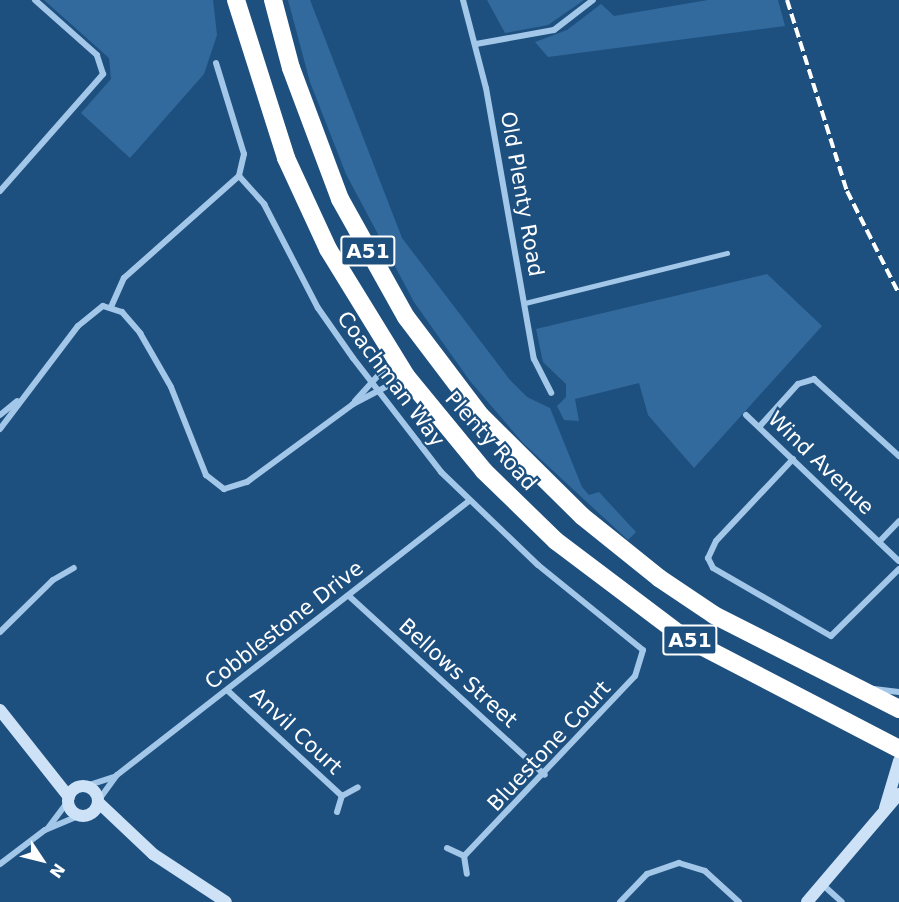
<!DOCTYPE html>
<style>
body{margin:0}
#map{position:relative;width:899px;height:902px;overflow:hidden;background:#1e507f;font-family:"DejaVu Sans",sans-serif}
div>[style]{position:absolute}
.green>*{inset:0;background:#326a9e}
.lane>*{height:4.5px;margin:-2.25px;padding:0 2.25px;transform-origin:2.25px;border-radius:2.25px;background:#a3c7e8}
.street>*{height:6px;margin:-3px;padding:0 3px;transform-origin:3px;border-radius:3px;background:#a3c7e8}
.secondary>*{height:12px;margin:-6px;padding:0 6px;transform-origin:6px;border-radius:6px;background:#cde2f6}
.secondary>.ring{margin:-6px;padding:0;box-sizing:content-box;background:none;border:12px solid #cde2f6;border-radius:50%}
.highway>*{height:18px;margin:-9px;padding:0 9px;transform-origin:9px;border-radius:9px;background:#fff}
.rail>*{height:4px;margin-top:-2px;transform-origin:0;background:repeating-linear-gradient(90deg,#fff 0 10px,transparent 0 14.5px)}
span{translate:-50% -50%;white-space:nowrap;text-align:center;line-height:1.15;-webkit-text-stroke:4.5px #1e507f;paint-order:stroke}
.shield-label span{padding:2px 4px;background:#1e507f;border:2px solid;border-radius:4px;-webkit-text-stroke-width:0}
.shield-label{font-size:20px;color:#fff;font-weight:700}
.street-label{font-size:21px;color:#fff}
.north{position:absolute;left:12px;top:830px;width:60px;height:60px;-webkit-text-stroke:4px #1e507f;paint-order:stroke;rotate:125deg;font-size:16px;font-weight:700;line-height:24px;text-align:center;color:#fff}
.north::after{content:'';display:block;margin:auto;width:21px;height:27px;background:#fff;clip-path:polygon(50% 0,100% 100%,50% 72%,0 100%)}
</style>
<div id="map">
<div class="green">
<div style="clip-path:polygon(44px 0,213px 0,217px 35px,204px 74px,130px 158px,81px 113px,111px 79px,109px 58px)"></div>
<div style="clip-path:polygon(288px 0,310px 0,402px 238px,510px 380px,527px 397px,550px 408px,582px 487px,589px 495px,599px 492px,636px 532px,628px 540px,523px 443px,470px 381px,414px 302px,346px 174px,310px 82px)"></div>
<div style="clip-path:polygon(487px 0,584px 0,548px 25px,505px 33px)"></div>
<div style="clip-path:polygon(708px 0,778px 0,785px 26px,548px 57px,535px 42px,567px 30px,601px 4px,614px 16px)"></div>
<div style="clip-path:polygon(767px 274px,822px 326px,694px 468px,648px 415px,639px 383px,575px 399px,579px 421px,564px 420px,557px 406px,566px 397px,566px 384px,543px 362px,536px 329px)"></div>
</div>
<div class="lane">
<div style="left:525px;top:303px;width:208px;rotate:-13.9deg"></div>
</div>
<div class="street">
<div style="left:463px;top:0;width:91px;rotate:75.4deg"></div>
<div style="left:486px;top:88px;width:275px;rotate:80deg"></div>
<div style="left:534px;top:359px;width:38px;rotate:63deg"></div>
<div style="left:476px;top:44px;width:79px;rotate:-10.2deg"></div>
<div style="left:554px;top:30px;width:49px;rotate:-37.6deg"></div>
<div style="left:216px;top:63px;width:95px;rotate:72.9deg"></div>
<div style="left:244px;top:154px;width:23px;rotate:103deg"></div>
<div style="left:239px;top:176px;width:38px;rotate:48deg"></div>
<div style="left:264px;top:204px;width:117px;rotate:62.6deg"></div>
<div style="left:318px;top:308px;width:61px;rotate:55deg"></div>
<div style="left:353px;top:358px;width:144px;rotate:52.3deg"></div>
<div style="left:441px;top:472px;width:134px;rotate:43.8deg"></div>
<div style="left:538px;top:565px;width:135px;rotate:39deg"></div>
<div style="left:643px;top:650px;width:27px;rotate:107deg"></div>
<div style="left:635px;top:676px;width:248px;rotate:133.5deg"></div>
<div style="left:0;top:191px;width:156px;rotate:-48.6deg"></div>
<div style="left:103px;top:74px;width:20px;rotate:-108deg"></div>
<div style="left:97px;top:55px;width:83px;rotate:-138.4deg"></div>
<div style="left:111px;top:307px;width:32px;rotate:-66deg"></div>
<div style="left:124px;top:278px;width:154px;rotate:-41.6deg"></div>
<div style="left:355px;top:401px;width:55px;rotate:-47.9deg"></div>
<div style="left:0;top:415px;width:22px;rotate:-39deg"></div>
<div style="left:746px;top:415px;width:211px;rotate:43.7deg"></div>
<div style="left:759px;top:427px;width:58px;rotate:-47.8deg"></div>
<div style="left:798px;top:384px;width:17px;rotate:-17deg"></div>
<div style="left:814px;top:379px;width:115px;rotate:42.2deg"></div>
<div style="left:0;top:429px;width:129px;rotate:-52.9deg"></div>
<div style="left:78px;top:326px;width:32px;rotate:-39deg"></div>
<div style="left:103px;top:306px;width:20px;rotate:18deg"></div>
<div style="left:122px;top:312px;width:28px;rotate:49deg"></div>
<div style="left:140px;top:333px;width:62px;rotate:60.1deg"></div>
<div style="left:171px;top:387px;width:95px;rotate:68.3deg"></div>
<div style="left:206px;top:475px;width:23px;rotate:38deg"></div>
<div style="left:224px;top:489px;width:24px;rotate:-17deg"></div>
<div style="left:247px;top:482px;width:132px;rotate:-36.3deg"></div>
<div style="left:353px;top:404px;width:56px;rotate:-27.5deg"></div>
<div style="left:793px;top:459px;width:112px;rotate:133.2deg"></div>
<div style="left:716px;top:541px;width:19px;rotate:115deg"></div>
<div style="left:708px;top:558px;width:11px;rotate:63deg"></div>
<div style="left:713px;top:568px;width:136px;rotate:30deg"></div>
<div style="left:831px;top:636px;width:95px;rotate:-44.6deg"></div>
<div style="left:879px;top:542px;width:29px;rotate:-46deg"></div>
<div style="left:349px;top:596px;width:265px;rotate:42.4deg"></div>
<div style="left:0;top:632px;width:74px;rotate:-44.5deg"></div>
<div style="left:53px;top:580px;width:24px;rotate:-30deg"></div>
<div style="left:874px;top:689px;width:25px;rotate:7deg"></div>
<div style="left:227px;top:690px;width:156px;rotate:42.7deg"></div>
<div style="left:86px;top:786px;width:29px;rotate:-18deg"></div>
<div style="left:98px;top:801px;width:32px;rotate:-54deg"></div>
<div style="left:117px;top:775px;width:447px;rotate:-37.9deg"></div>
<div style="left:337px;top:812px;width:17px;rotate:-73deg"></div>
<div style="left:342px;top:796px;width:18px;rotate:-29deg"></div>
<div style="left:48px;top:828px;width:35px;rotate:-53deg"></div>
<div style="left:447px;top:848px;width:19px;rotate:25deg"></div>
<div style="left:464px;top:856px;width:18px;rotate:81deg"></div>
<div style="left:0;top:864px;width:56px;rotate:-37.1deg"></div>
<div style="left:45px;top:830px;width:38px;rotate:-23deg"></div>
<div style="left:823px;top:885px;width:25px;rotate:42deg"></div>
<div style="left:620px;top:902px;width:39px;rotate:-46deg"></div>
<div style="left:647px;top:874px;width:34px;rotate:-19deg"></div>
<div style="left:679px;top:863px;width:27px;rotate:17deg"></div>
<div style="left:705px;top:871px;width:46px;rotate:42.4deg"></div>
</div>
<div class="secondary">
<div style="left:0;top:710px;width:111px;rotate:51.6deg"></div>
<div class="ring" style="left:68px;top:786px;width:18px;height:18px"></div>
<div style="left:98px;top:802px;width:76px;rotate:43.4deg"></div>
<div style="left:153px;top:854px;width:87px;rotate:33.3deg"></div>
<div style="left:885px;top:808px;width:49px;rotate:-73.4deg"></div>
<div style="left:807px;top:902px;width:142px;rotate:-49.6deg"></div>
</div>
<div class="highway">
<div style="left:236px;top:0;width:166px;rotate:72.4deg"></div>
<div style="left:286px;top:158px;width:100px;rotate:65.2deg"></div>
<div style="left:328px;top:249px;width:149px;rotate:58.4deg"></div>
<div style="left:406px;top:376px;width:123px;rotate:50.6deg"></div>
<div style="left:484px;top:471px;width:100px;rotate:44.2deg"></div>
<div style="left:556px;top:541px;width:158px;rotate:37deg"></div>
<div style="left:682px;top:636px;width:245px;rotate:27.5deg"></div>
<div style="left:273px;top:0;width:70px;rotate:75.2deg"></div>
<div style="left:291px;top:68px;width:140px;rotate:69.5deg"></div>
<div style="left:340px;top:199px;width:135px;rotate:60.8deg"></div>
<div style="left:406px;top:317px;width:124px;rotate:52.9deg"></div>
<div style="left:481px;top:416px;width:142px;rotate:44.7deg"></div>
<div style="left:582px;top:516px;width:99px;rotate:38.8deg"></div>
<div style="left:659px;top:578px;width:66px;rotate:33.9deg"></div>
<div style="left:714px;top:615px;width:208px;rotate:26.9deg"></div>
</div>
<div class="rail">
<div style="left:787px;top:0;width:200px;rotate:72.6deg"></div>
<div style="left:847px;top:191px;width:115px;rotate:63.2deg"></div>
</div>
<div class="shield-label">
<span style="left:368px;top:251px">A51</span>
<span style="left:690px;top:640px">A51</span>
</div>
<div class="street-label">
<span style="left:522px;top:194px;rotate:80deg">Old Plenty Road</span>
<span style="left:391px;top:379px;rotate:53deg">Coachman Way</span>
<span style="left:491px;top:441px;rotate:48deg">Plenty Road</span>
<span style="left:821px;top:463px;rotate:44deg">Wind Avenue</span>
<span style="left:284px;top:625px;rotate:-38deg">Cobblestone Drive</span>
<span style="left:458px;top:673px;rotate:42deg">Bellows Street</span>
<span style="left:296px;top:731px;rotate:43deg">Anvil Court</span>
<span style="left:549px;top:746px;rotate:-47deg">Bluestone Court</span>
</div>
<div class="north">N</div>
</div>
